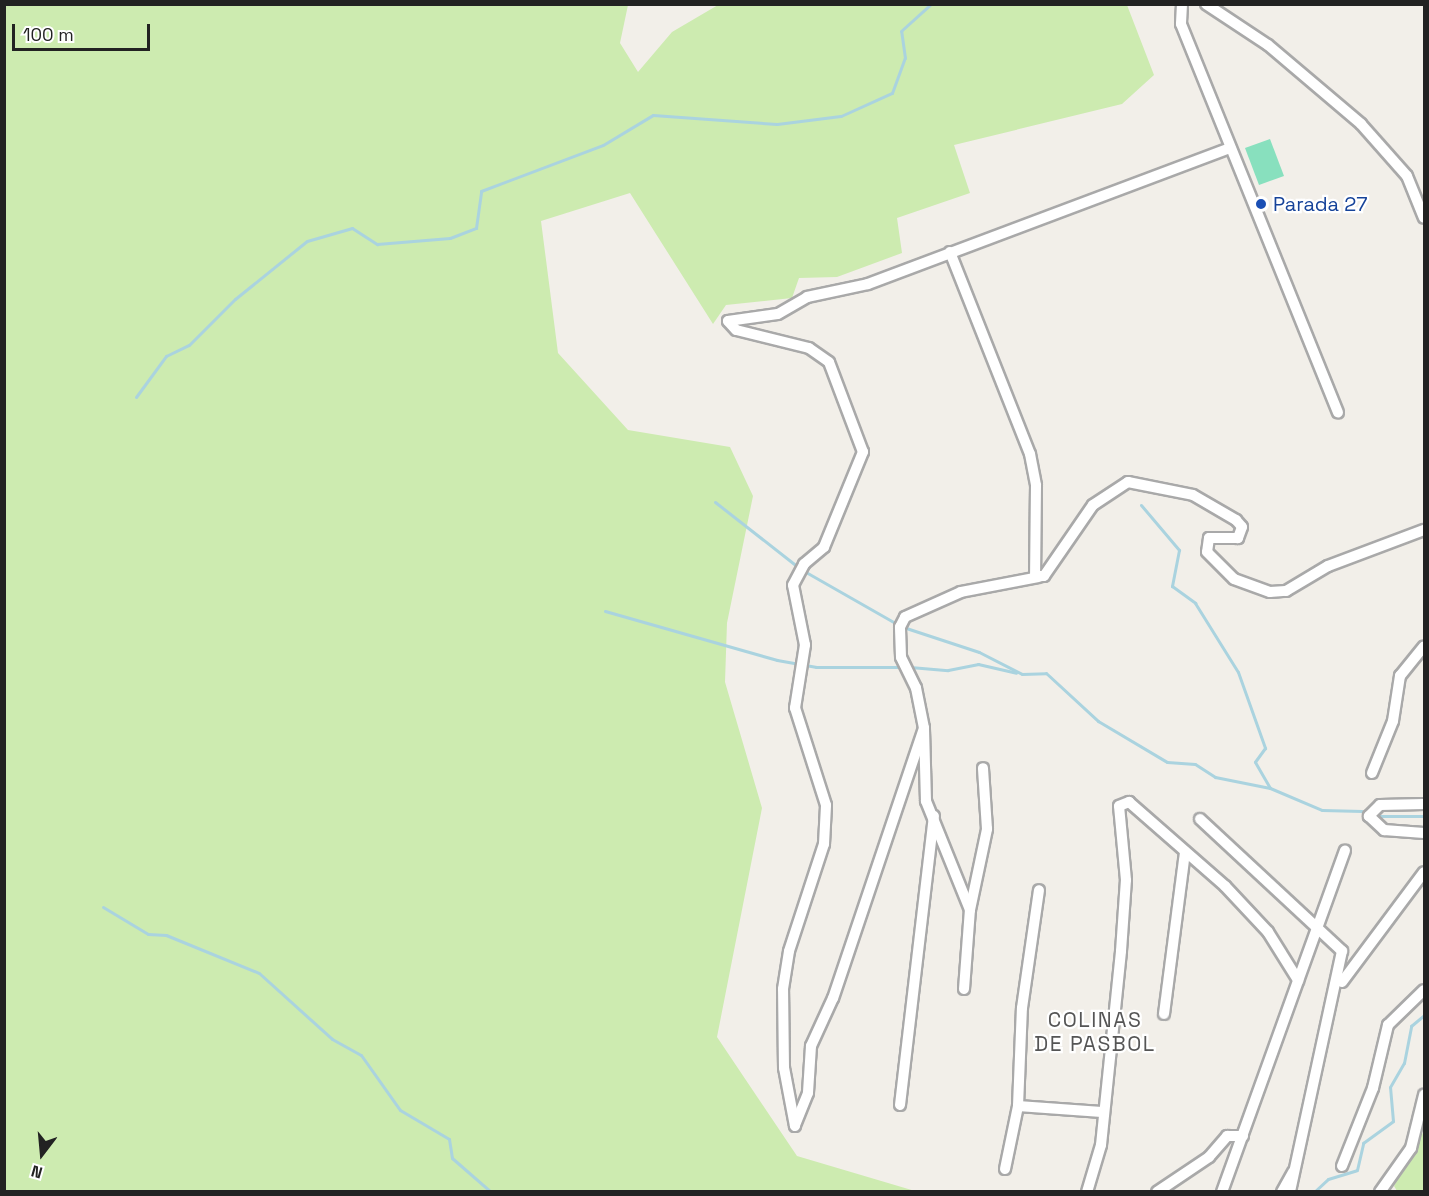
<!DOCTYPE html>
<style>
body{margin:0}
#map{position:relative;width:1429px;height:1196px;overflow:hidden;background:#f2efe9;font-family:"Space Grotesk",sans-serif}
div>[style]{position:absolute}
.grass>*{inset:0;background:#cdebb0}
.pitch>*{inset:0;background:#88e0be}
.stream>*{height:3px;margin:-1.5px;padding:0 1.5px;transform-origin:1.5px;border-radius:1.5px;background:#aad3df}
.roads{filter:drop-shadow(2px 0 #a9a9a9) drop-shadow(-2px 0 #a9a9a9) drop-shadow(0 2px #a9a9a9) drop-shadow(0 -2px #a9a9a9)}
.minor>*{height:10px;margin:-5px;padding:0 5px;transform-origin:5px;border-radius:5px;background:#fff}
.dots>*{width:16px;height:16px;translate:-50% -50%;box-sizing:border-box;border:3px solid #fff;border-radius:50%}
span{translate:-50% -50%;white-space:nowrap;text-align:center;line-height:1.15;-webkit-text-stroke:4.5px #fff;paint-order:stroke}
.transit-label{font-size:20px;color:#164399}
.left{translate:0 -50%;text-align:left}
.neighbourhood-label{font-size:21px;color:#555;letter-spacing:1.5px}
.frame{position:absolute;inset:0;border:6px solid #222;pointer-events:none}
.north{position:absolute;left:12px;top:1124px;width:60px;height:60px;-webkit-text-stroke:4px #fff;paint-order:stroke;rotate:196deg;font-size:16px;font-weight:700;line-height:24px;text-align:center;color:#222}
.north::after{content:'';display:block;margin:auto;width:21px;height:27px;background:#222;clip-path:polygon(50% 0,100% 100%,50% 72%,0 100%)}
.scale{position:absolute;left:12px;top:24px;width:138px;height:27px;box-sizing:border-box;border:3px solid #222;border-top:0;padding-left:8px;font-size:18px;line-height:21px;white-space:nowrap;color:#222;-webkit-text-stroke:4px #fff;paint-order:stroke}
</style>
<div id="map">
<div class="grass">
<div style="clip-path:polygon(5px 4px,628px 5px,620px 43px,638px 72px,672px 32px,718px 5px,1127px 5px,1154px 75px,1122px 104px,954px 145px,970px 193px,897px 218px,902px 253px,837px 277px,799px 278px,792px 298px,726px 305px,713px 324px,630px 193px,541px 221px,558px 353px,628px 430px,730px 447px,753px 496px,727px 623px,725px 682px,762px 808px,717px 1037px,797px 1156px,915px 1191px,5px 1191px)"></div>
<div style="clip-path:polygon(1424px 1131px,1424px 1191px,1397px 1191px,1394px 1186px)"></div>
</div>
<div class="pitch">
<div style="clip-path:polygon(1270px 139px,1284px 176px,1259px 185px,1245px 148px)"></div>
</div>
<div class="stream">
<div style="left:136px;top:397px;width:51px;rotate:-53.8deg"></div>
<div style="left:166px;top:356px;width:25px;rotate:-26deg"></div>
<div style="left:189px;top:345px;width:65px;rotate:-45deg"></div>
<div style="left:235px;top:299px;width:92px;rotate:-38.9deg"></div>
<div style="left:307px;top:241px;width:47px;rotate:-16.1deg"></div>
<div style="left:352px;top:228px;width:30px;rotate:33deg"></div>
<div style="left:377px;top:244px;width:73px;rotate:-4.7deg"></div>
<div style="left:450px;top:238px;width:28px;rotate:-21deg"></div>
<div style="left:476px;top:228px;width:37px;rotate:-82deg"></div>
<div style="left:481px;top:191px;width:130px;rotate:-20.7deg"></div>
<div style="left:603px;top:145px;width:58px;rotate:-31deg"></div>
<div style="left:653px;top:115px;width:124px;rotate:4.2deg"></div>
<div style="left:777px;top:124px;width:64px;rotate:-7.1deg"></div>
<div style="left:841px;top:116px;width:56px;rotate:-24.3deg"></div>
<div style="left:892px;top:93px;width:37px;rotate:-70deg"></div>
<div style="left:905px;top:58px;width:27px;rotate:-98deg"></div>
<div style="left:901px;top:31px;width:40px;rotate:-42deg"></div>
<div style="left:715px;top:502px;width:105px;rotate:38.1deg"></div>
<div style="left:1141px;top:505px;width:59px;rotate:49.8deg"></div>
<div style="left:1179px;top:550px;width:37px;rotate:101deg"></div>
<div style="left:1172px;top:586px;width:29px;rotate:36deg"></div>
<div style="left:1195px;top:603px;width:81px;rotate:58.1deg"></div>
<div style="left:1238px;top:672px;width:81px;rotate:70.4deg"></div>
<div style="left:1265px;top:748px;width:17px;rotate:126deg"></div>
<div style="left:1255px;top:762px;width:30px;rotate:60deg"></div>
<div style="left:804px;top:571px;width:107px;rotate:29.7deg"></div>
<div style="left:605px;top:611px;width:179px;rotate:15.9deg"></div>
<div style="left:777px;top:660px;width:40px;rotate:10deg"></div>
<div style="left:816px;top:667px;width:88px"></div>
<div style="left:903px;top:627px;width:80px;rotate:18.2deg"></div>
<div style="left:979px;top:652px;width:48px;rotate:27.1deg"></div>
<div style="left:1022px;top:674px;width:24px;rotate:-2deg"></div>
<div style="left:1046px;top:673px;width:71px;rotate:42.7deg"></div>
<div style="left:1098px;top:721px;width:80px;rotate:30.7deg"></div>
<div style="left:1167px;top:762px;width:28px;rotate:4deg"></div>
<div style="left:1195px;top:764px;width:24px;rotate:33deg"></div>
<div style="left:1215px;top:777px;width:56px;rotate:11.3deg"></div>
<div style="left:1270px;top:788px;width:56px;rotate:22.9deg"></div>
<div style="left:1322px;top:810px;width:40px;rotate:1.4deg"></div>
<div style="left:910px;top:667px;width:38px;rotate:5deg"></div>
<div style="left:948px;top:670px;width:31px;rotate:-11deg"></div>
<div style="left:978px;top:664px;width:39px;rotate:13deg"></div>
<div style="left:1376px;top:816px;width:48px"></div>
<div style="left:103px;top:907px;width:52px;rotate:31deg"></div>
<div style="left:148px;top:934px;width:18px;rotate:3deg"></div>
<div style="left:166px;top:935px;width:100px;rotate:22.2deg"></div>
<div style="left:259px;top:973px;width:98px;rotate:42.1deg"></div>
<div style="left:332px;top:1039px;width:33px;rotate:29deg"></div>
<div style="left:361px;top:1055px;width:67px;rotate:54.7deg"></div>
<div style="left:400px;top:1110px;width:57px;rotate:30.6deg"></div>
<div style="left:449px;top:1139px;width:19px;rotate:81deg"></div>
<div style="left:452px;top:1158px;width:52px;rotate:41.1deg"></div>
<div style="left:1314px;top:1192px;width:19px;rotate:-43deg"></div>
<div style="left:1328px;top:1179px;width:30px;rotate:-17deg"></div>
<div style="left:1357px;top:1170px;width:28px;rotate:-77deg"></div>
<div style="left:1363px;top:1143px;width:37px;rotate:-36deg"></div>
<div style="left:1393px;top:1121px;width:34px;rotate:-95deg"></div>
<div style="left:1390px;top:1087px;width:28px;rotate:-60deg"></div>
<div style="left:1404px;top:1063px;width:38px;rotate:-79deg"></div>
<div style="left:1411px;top:1026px;width:17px;rotate:-40deg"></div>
</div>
<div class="roads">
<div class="minor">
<div style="left:1182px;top:4px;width:20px;rotate:93deg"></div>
<div style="left:1181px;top:24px;width:419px;rotate:68deg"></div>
<div style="left:1206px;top:4px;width:74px;rotate:33.5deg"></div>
<div style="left:1268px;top:45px;width:122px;rotate:40.3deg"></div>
<div style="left:1361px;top:124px;width:69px;rotate:48.5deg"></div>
<div style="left:1407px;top:176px;width:45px;rotate:68deg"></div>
<div style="left:950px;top:252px;width:217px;rotate:68.4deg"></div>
<div style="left:1030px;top:454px;width:32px;rotate:79deg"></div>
<div style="left:1036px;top:485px;width:91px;rotate:90.6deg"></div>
<div style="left:1035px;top:576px;width:9px"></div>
<div style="left:1044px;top:576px;width:86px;rotate:-55.4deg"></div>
<div style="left:1093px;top:505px;width:42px;rotate:-33.3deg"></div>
<div style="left:1128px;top:482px;width:66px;rotate:11.3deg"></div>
<div style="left:1193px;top:495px;width:50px;rotate:30.2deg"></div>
<div style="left:1236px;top:520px;width:9px;rotate:49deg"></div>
<div style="left:1242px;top:527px;width:12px;rotate:110deg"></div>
<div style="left:1238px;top:538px;width:29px;rotate:180deg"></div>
<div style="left:1209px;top:538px;width:14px;rotate:98deg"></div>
<div style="left:1207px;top:552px;width:38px;rotate:45deg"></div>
<div style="left:1234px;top:579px;width:38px;rotate:20deg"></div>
<div style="left:1270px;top:592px;width:16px;rotate:-4deg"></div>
<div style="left:1286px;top:591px;width:49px;rotate:-30.8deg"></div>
<div style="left:1328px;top:566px;width:103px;rotate:-20.6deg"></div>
<div style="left:924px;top:728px;width:285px;rotate:108.6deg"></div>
<div style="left:833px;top:998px;width:53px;rotate:114.6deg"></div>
<div style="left:811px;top:1046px;width:47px;rotate:93.7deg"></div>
<div style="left:808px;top:1093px;width:35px;rotate:112deg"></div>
<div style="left:795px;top:1126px;width:59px;rotate:-100.7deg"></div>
<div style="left:784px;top:1068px;width:79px;rotate:-90.7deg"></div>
<div style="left:783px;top:989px;width:38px;rotate:-81deg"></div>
<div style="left:789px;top:951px;width:113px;rotate:-71.9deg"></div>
<div style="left:824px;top:844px;width:39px;rotate:-87deg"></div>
<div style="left:826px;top:805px;width:102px;rotate:-107.7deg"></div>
<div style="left:795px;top:708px;width:64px;rotate:-81deg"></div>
<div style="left:805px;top:645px;width:61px;rotate:-101.3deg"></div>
<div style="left:793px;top:585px;width:24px;rotate:-62deg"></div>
<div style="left:804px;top:564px;width:26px;rotate:-40deg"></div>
<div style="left:824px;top:547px;width:103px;rotate:-67.7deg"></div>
<div style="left:863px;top:452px;width:96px;rotate:-110.7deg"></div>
<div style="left:829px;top:362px;width:24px;rotate:-145deg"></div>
<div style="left:809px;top:348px;width:75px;rotate:-166.1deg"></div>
<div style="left:736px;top:330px;width:12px;rotate:-132deg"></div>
<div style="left:728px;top:321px;width:50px;rotate:-8deg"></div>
<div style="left:778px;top:314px;width:34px;rotate:-30deg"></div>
<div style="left:807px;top:297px;width:62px;rotate:-12deg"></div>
<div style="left:868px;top:284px;width:387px;rotate:-20.6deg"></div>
<div style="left:1372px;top:773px;width:56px;rotate:-68deg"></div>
<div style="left:1393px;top:721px;width:46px;rotate:-81.2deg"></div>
<div style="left:1400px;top:676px;width:38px;rotate:-51deg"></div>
<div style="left:1424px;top:804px;width:44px;rotate:178.7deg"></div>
<div style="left:1380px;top:805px;width:16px;rotate:135deg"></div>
<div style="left:1369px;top:816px;width:21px;rotate:43deg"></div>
<div style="left:1384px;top:830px;width:40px;rotate:4.3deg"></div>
<div style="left:1200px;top:819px;width:194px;rotate:42.9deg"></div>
<div style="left:1342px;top:951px;width:247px;rotate:102.2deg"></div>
<div style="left:970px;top:910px;width:118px;rotate:-112deg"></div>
<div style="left:926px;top:801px;width:73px;rotate:-91.6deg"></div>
<div style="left:924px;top:728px;width:41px;rotate:-101.3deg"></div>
<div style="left:916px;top:688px;width:34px;rotate:-116deg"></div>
<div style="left:901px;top:657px;width:30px;rotate:-92deg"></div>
<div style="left:900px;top:627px;width:11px;rotate:-63deg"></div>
<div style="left:905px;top:617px;width:61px;rotate:-24.1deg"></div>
<div style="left:961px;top:592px;width:79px;rotate:-10.9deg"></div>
<div style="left:1342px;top:982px;width:137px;rotate:-53.3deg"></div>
<div style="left:964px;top:989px;width:79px;rotate:-85.7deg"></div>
<div style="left:970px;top:910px;width:83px;rotate:-78.1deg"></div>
<div style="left:987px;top:829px;width:61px;rotate:-93.8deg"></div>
<div style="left:1164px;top:1014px;width:163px;rotate:-82.6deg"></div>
<div style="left:900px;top:1105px;width:291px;rotate:-83.3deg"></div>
<div style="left:1018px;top:1106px;width:84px;rotate:4.1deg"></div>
<div style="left:1342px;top:1166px;width:84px;rotate:-68.3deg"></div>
<div style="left:1373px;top:1088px;width:65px;rotate:-76.6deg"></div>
<div style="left:1388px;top:1025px;width:50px;rotate:-44.2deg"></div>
<div style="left:1005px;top:1169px;width:64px;rotate:-78.3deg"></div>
<div style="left:1018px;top:1106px;width:98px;rotate:-87.7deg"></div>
<div style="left:1022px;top:1008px;width:119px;rotate:-81.8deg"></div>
<div style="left:1087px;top:1192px;width:49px;rotate:-73.4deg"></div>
<div style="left:1101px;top:1145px;width:195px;rotate:-84.1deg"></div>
<div style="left:1121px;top:951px;width:71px;rotate:-86deg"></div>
<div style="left:1126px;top:880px;width:74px;rotate:-95.4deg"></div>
<div style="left:1119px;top:806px;width:11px;rotate:-22deg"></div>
<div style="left:1129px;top:802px;width:128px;rotate:41.2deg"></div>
<div style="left:1225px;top:886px;width:63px;rotate:46.9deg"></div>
<div style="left:1268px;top:932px;width:57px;rotate:58deg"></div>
<div style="left:1157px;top:1192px;width:63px;rotate:-33.9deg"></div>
<div style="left:1209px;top:1157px;width:28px;rotate:-49deg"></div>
<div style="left:1227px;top:1136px;width:16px"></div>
<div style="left:1222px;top:1192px;width:363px;rotate:-70.2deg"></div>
<div style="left:1282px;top:1192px;width:23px;rotate:-61deg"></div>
<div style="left:1380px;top:1192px;width:54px;rotate:-54.8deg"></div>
<div style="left:1411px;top:1148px;width:55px;rotate:-76.2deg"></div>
</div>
</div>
<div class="dots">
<div style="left:1261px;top:204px;background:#1a4fb4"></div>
</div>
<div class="transit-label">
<span class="left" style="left:1273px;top:204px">Parada 27</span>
</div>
<div class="neighbourhood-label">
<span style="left:1095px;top:1032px">COLINAS<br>DE PASBOL</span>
</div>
<div class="frame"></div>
<div class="north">N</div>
<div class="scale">100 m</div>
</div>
